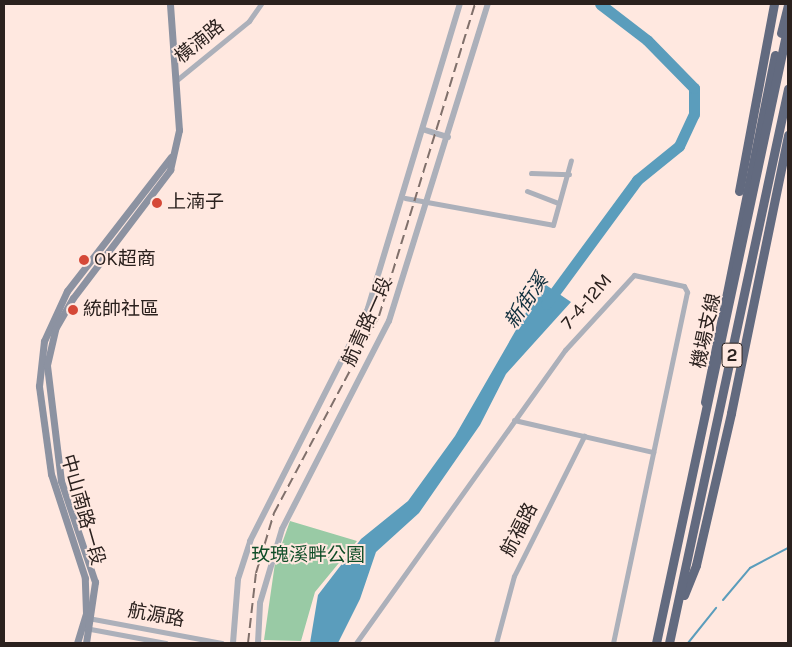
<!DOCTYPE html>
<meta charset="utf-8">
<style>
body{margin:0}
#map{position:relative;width:792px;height:647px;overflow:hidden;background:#ffe8e0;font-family:Karla,"Noto Sans TC",sans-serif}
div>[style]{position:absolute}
.green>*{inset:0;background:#99caa5}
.water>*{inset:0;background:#5b9dbc}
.stream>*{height:2px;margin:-1px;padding:0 1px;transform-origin:1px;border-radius:1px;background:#5b9dbc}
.river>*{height:11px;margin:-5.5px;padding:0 5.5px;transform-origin:5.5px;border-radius:5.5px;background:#5b9dbc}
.minor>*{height:5px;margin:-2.5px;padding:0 2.5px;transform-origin:2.5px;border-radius:2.5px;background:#acb0ba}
.tertiary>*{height:6px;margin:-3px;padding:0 3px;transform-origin:3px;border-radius:3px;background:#acb0ba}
.secondary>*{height:7px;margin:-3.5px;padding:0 3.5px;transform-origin:3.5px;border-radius:3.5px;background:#8c92a1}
.motorway>*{height:9px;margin:-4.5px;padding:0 4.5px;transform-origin:4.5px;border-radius:4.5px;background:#626a7f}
.rail>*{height:2px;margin-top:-1px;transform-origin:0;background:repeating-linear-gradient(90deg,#80706b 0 10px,transparent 0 15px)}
.dots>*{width:14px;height:14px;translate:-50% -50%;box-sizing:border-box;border:2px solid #ffe8e0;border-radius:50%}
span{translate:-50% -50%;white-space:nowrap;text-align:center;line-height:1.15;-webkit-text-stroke:4px #ffe8e0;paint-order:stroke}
.shield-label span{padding:1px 4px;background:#ffe8e0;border:1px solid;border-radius:4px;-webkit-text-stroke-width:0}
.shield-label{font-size:18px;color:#2b211e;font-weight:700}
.street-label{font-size:19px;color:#2b211e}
.poi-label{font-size:19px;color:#2b211e}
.left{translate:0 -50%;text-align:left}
.park-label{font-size:19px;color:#0f4d27}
.water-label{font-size:20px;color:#0d2d3b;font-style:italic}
.frame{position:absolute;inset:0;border:5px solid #2b211e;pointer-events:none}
</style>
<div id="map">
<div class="green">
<div style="clip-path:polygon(290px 521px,357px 541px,315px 592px,301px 641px,264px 640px,275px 563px)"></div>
</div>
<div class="water">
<div style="clip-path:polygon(543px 283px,571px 302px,506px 374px,480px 425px,419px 513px,376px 552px,360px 599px,338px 643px,310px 643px,318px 595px,361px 539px,408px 501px,455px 436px)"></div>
</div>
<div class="stream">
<div style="left:723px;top:600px;width:42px;rotate:-49.8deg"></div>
<div style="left:750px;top:568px;width:43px;rotate:-27.8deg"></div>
<div style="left:688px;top:643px;width:45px;rotate:-51.3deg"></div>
</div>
<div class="river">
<div style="left:546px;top:304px;width:154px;rotate:-53.7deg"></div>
<div style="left:637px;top:180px;width:54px;rotate:-39deg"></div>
<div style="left:679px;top:146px;width:35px;rotate:-65deg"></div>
<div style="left:694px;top:114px;width:26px;rotate:-90deg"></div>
<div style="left:694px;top:88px;width:67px;rotate:-134.4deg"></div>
<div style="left:647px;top:40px;width:59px;rotate:-142.5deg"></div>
</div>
<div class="minor">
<div style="left:178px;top:79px;width:92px;rotate:-39.2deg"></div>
<div style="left:249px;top:21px;width:21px;rotate:-55deg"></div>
<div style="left:531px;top:173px;width:38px;rotate:2deg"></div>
<div style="left:527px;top:191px;width:33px;rotate:21deg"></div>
<div style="left:405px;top:198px;width:150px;rotate:10.3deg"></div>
<div style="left:553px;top:225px;width:67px;rotate:-74.5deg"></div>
<div style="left:514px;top:420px;width:143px;rotate:13deg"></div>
<div style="left:88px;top:618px;width:136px;rotate:10.6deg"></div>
<div style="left:85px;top:628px;width:82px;rotate:10.5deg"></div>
<div style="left:356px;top:643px;width:360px;rotate:-54.5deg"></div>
<div style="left:565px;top:350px;width:102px;rotate:-47.4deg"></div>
<div style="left:634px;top:275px;width:51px;rotate:12.4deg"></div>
<div style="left:684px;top:286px;width:7px;rotate:63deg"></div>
<div style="left:687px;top:292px;width:359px;rotate:101.9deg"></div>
<div style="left:496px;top:643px;width:69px;rotate:-75deg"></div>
<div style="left:514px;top:576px;width:157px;rotate:-63.4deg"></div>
</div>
<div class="tertiary">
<div style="left:425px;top:130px;width:24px;rotate:17deg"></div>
<div style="left:233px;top:643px;width:64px;rotate:-85.5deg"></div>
<div style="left:238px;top:579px;width:40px;rotate:-72deg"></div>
<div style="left:250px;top:541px;width:261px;rotate:-63.1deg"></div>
<div style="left:368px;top:308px;width:318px;rotate:-73.2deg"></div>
<div style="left:258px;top:643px;width:40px;rotate:-87.1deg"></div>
<div style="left:260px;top:603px;width:77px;rotate:-73.4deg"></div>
<div style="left:282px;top:529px;width:234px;rotate:-62.8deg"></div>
<div style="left:389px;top:321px;width:332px;rotate:-72.7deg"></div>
</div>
<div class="secondary">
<div style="left:77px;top:643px;width:31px;rotate:-73deg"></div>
<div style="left:86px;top:613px;width:35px;rotate:-92deg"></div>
<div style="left:85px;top:578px;width:109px;rotate:-108.1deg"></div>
<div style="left:51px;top:474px;width:89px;rotate:-97.8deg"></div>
<div style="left:39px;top:386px;width:45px;rotate:-83.7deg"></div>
<div style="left:44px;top:341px;width:55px;rotate:-65.3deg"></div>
<div style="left:67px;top:291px;width:170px;rotate:-52.2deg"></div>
<div style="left:86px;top:643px;width:62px;rotate:-81.6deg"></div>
<div style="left:95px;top:582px;width:107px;rotate:-108.6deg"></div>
<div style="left:61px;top:481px;width:117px;rotate:-96.9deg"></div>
<div style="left:47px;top:365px;width:37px;rotate:-77deg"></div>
<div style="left:55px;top:329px;width:36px;rotate:-60deg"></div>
<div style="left:73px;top:298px;width:161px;rotate:-52.8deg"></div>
<div style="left:170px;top:170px;width:41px;rotate:-77.3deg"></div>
<div style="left:179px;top:130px;width:126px;rotate:-94.1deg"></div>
</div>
<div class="motorway">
<div style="left:781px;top:33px;width:30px;rotate:-76deg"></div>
<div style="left:739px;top:191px;width:190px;rotate:-79.4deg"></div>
<div style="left:705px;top:402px;width:354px;rotate:-78.6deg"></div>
<div style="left:684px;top:595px;width:32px;rotate:-68deg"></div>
<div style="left:696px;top:565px;width:156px;rotate:-77deg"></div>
<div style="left:731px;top:413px;width:284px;rotate:-78.4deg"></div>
<div style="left:656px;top:643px;width:632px;rotate:-77.94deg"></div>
<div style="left:669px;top:643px;width:567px;rotate:-77.88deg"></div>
</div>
<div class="rail">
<div style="left:248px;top:643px;width:70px;rotate:-83.5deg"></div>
<div style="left:256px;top:573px;width:63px;rotate:-73.3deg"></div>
<div style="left:274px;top:513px;width:223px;rotate:-61.9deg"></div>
<div style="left:379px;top:316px;width:326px;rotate:-72.9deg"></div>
</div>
<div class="dots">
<div style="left:157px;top:203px;background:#d54837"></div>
<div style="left:84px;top:260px;background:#d54837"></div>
<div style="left:73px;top:310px;background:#d54837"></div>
</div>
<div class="shield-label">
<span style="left:732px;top:355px">2</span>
</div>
<div class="street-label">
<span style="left:200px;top:42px;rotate:-39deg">橫湳路</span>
<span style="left:587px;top:302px;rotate:-49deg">7-4-12M</span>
<span style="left:368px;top:322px;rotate:-66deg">航青路一段</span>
<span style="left:707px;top:331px;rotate:-78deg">機場支線</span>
<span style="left:82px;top:510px;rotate:74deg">中山南路一段</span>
<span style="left:520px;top:530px;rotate:-63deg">航福路</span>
<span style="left:156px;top:616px;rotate:10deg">航源路</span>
</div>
<div class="poi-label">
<span class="left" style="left:167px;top:203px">上湳子</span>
<span class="left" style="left:94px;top:260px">OK超商</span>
<span class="left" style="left:83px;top:310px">統帥社區</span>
</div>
<div class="park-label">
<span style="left:308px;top:556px">玫瑰溪畔公園</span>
</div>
<div class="water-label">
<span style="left:526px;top:301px;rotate:-56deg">新街溪</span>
</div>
<div class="frame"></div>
</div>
